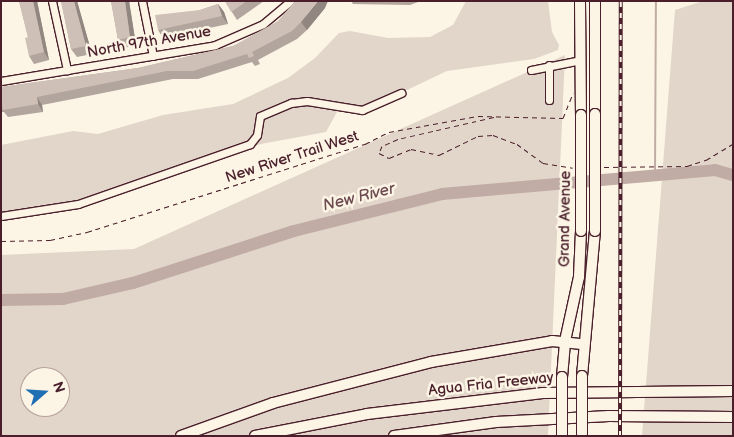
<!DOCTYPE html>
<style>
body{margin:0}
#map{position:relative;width:734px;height:437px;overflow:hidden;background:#fcf5e5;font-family:"Balsamiq Sans",sans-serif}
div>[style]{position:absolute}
.green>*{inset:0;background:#e2d5ca}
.stream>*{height:2px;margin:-1px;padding:0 1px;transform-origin:1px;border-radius:1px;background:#c0aca5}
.river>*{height:12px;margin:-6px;padding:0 6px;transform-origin:6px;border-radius:6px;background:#c0aca5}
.path>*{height:1px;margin-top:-0.5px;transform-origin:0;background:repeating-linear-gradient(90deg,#4a1f2b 0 5px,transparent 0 9px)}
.roads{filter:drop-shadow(1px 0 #4a1f2b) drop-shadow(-1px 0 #4a1f2b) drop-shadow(0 1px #4a1f2b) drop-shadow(0 -1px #4a1f2b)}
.minor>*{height:7px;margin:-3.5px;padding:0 3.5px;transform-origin:3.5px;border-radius:3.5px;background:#fcf5e5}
.highway>*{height:10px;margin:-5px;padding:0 5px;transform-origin:5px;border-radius:5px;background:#fcf5e5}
.rail>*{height:4px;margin-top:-2px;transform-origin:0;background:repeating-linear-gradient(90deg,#fcf5e5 0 5.5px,#4a1f2b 0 11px);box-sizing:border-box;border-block:1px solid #4a1f2b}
.bridges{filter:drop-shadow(1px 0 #4a1f2b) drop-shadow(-1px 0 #4a1f2b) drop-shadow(0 1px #4a1f2b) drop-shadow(0 -1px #4a1f2b)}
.highway-bridge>*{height:10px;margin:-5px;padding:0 5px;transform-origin:5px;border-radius:5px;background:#fcf5e5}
.wall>*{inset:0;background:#b2a59d}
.shaded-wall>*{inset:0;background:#918680}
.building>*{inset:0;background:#cfc0b7}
span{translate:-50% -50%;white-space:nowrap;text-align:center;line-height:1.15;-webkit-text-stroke:5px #fcf5e5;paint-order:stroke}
.street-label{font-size:15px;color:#4a1f2b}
.water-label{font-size:16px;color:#6d4950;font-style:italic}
.frame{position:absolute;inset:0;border:2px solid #4a1f2b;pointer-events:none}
.north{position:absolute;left:20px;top:367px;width:50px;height:50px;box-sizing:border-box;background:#fcf5e5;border:1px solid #b59f9b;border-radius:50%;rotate:71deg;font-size:14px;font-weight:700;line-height:20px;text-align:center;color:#4a1f2b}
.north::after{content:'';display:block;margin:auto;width:18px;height:22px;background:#1f6fb2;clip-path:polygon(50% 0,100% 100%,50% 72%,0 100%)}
</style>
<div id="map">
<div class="green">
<div style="clip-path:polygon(466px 1px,548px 1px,552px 32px,559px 45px,558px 50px,534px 59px,447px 71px,371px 107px,338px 110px,326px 132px,261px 144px,83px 201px,1px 214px,1px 145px,73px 131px,98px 134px,163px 115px,233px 104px,288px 78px,315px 58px,339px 33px,350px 31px,388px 38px,430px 37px,453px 25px)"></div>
<div style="clip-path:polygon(703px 1px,733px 1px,733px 436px,642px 436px,675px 10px)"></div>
<div style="clip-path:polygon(evenodd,565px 55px,548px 436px,1px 436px,1px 255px,134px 249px,565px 55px,30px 377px,60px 377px,60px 407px,30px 407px,30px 377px)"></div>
</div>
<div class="stream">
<div style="left:655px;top:176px;width:175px;rotate:-89.7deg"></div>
</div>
<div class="river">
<div style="left:1px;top:300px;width:62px;rotate:-0.9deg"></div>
<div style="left:63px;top:299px;width:72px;rotate:-12.9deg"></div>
<div style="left:133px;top:283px;width:169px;rotate:-17.9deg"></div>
<div style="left:294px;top:231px;width:153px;rotate:-14deg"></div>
<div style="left:442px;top:194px;width:274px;rotate:-5deg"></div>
<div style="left:715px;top:170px;width:19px;rotate:16deg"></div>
</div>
<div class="path">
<div style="left:494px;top:117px;width:98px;rotate:167.1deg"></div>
<div style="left:398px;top:139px;width:17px;rotate:156deg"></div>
<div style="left:382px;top:146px;width:8px;rotate:113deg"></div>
<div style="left:379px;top:153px;width:11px;rotate:27deg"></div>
<div style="left:389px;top:158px;width:24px;rotate:-22deg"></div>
<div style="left:411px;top:149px;width:29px;rotate:12deg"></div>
<div style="left:439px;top:155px;width:43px;rotate:-26deg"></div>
<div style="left:478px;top:136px;width:15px;rotate:-4deg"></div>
<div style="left:493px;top:135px;width:26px;rotate:21deg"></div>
<div style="left:517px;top:144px;width:32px;rotate:36deg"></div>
<div style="left:543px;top:163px;width:30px;rotate:9deg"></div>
<div style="left:604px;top:167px;width:83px;rotate:-0.7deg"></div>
<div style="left:687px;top:166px;width:20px;rotate:-18deg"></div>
<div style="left:706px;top:160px;width:31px;rotate:-31deg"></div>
<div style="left:1px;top:241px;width:49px;rotate:-1.2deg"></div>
<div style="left:50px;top:240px;width:38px;rotate:-12deg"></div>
<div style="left:87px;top:232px;width:292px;rotate:-17.6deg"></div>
<div style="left:365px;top:144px;width:27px;rotate:-27deg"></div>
<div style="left:389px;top:132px;width:90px;rotate:-10.2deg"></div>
<div style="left:478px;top:116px;width:85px;rotate:1.3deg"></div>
<div style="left:563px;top:118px;width:27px;rotate:-68deg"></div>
</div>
<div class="roads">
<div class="minor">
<div style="left:52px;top:1px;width:71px;rotate:77.7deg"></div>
<div style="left:142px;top:1px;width:56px;rotate:78.7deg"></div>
<div style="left:549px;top:65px;width:35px;rotate:90deg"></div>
<div style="left:531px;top:70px;width:51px;rotate:-11.3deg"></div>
<div style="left:1px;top:81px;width:217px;rotate:-9.5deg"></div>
<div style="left:215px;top:45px;width:52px;rotate:-23.6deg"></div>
<div style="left:263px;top:24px;width:35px;rotate:-40deg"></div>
<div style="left:1px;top:216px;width:78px;rotate:-8.9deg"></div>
<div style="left:78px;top:204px;width:182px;rotate:-19.2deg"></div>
<div style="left:250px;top:144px;width:11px;rotate:-52deg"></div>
<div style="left:257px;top:135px;width:19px;rotate:-81deg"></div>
<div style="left:260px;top:116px;width:34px;rotate:-23deg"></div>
<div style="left:291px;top:103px;width:16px;rotate:-7deg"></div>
<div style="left:307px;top:101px;width:56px;rotate:9.3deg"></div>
<div style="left:362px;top:110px;width:43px;rotate:-23.6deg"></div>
</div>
<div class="highway">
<div style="left:580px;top:1px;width:114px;rotate:89.5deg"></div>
<div style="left:595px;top:114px;width:113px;rotate:-90deg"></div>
<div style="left:582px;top:376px;width:146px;rotate:-84.9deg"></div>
<div style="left:562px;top:377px;width:36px;rotate:-85deg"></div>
<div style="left:565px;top:341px;width:66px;rotate:-77.7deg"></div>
<div style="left:579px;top:277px;width:46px;rotate:-87.5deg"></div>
<div style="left:181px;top:436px;width:98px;rotate:-19.7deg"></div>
<div style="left:273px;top:403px;width:163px;rotate:-14.5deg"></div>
<div style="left:431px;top:362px;width:123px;rotate:-9.8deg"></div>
<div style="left:552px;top:341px;width:30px;rotate:6deg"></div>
<div style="left:255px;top:436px;width:114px;rotate:-11.1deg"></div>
<div style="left:367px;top:414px;width:177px;rotate:-6.8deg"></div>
<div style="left:543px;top:393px;width:190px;rotate:-0.6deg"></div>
<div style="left:394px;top:436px;width:103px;rotate:-7.8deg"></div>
<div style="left:496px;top:422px;width:113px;rotate:-3deg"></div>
<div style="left:609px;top:416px;width:124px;rotate:0.5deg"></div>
</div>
</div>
<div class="rail">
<div style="left:620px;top:436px;width:435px;rotate:-89.9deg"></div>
</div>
<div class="bridges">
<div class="highway-bridge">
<div style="left:581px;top:115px;width:116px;rotate:90deg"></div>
<div style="left:595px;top:231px;width:117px;rotate:-90deg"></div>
<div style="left:562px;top:377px;width:58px;rotate:90deg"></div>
<div style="left:582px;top:434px;width:58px;rotate:-90deg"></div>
</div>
</div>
<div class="wall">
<div style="clip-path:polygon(19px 1px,37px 1px,49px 60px,34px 64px,29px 56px,28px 37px)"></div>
<div style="clip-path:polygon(61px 1px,77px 1px,92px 54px,77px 57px,71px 49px)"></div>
<div style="clip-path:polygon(111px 1px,129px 1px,136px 45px,124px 48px,118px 40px)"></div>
<div style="clip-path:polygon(225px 1px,264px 1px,237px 20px)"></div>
<div style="clip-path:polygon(351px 1px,421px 1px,410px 5px,353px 4px)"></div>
<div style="clip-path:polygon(218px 4px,224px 12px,228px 24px,163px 38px,158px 30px,200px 10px)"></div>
<div style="clip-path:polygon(325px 8px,307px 30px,297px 39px,258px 60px,260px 64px,255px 66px,252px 62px,198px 79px,173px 79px,78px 98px,42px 105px,43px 112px,8px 117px,4px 112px,1px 112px,1px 87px,138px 68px,233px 46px)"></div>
</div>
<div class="shaded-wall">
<div style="clip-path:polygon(33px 1px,37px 1px,49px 60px,44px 52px)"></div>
<div style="clip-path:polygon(74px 1px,77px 1px,92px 54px,86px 46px)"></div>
<div style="clip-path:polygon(125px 1px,129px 1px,136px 45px,130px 37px)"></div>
<div style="clip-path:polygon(318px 1px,328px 1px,325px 8px,307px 30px,301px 22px)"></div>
<div style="clip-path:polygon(218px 4px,224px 12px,228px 24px,222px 16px)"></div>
<div style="clip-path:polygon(37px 97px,42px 105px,43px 112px,38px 104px)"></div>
</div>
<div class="building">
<div style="clip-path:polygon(19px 1px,33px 1px,44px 52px,29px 56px,25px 38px,28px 37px)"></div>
<div style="clip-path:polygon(61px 1px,74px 1px,86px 46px,71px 49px)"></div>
<div style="clip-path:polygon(111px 1px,125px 1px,130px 37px,118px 40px)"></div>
<div style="clip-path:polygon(225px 1px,247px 1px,231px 12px)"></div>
<div style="clip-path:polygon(295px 1px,318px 1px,301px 22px,292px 31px,252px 52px,254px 56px,249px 58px,247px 54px,193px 71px,167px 71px,37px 97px,38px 104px,3px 110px,1px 103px,1px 87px,138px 68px,233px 46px,278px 21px)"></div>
<div style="clip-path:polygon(218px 4px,222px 16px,158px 30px,155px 15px,200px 10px)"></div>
</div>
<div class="street-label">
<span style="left:149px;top:42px;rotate:-10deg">North 97th Avenue</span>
<span style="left:292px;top:157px;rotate:-18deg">New River Trail West</span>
<span style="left:565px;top:219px;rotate:-89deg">Grand Avenue</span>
<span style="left:491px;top:384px;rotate:-6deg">Agua Fria Freeway</span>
</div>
<div class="water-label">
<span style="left:359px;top:198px;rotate:-14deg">New River</span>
</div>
<div class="frame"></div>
<div class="north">N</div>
</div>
